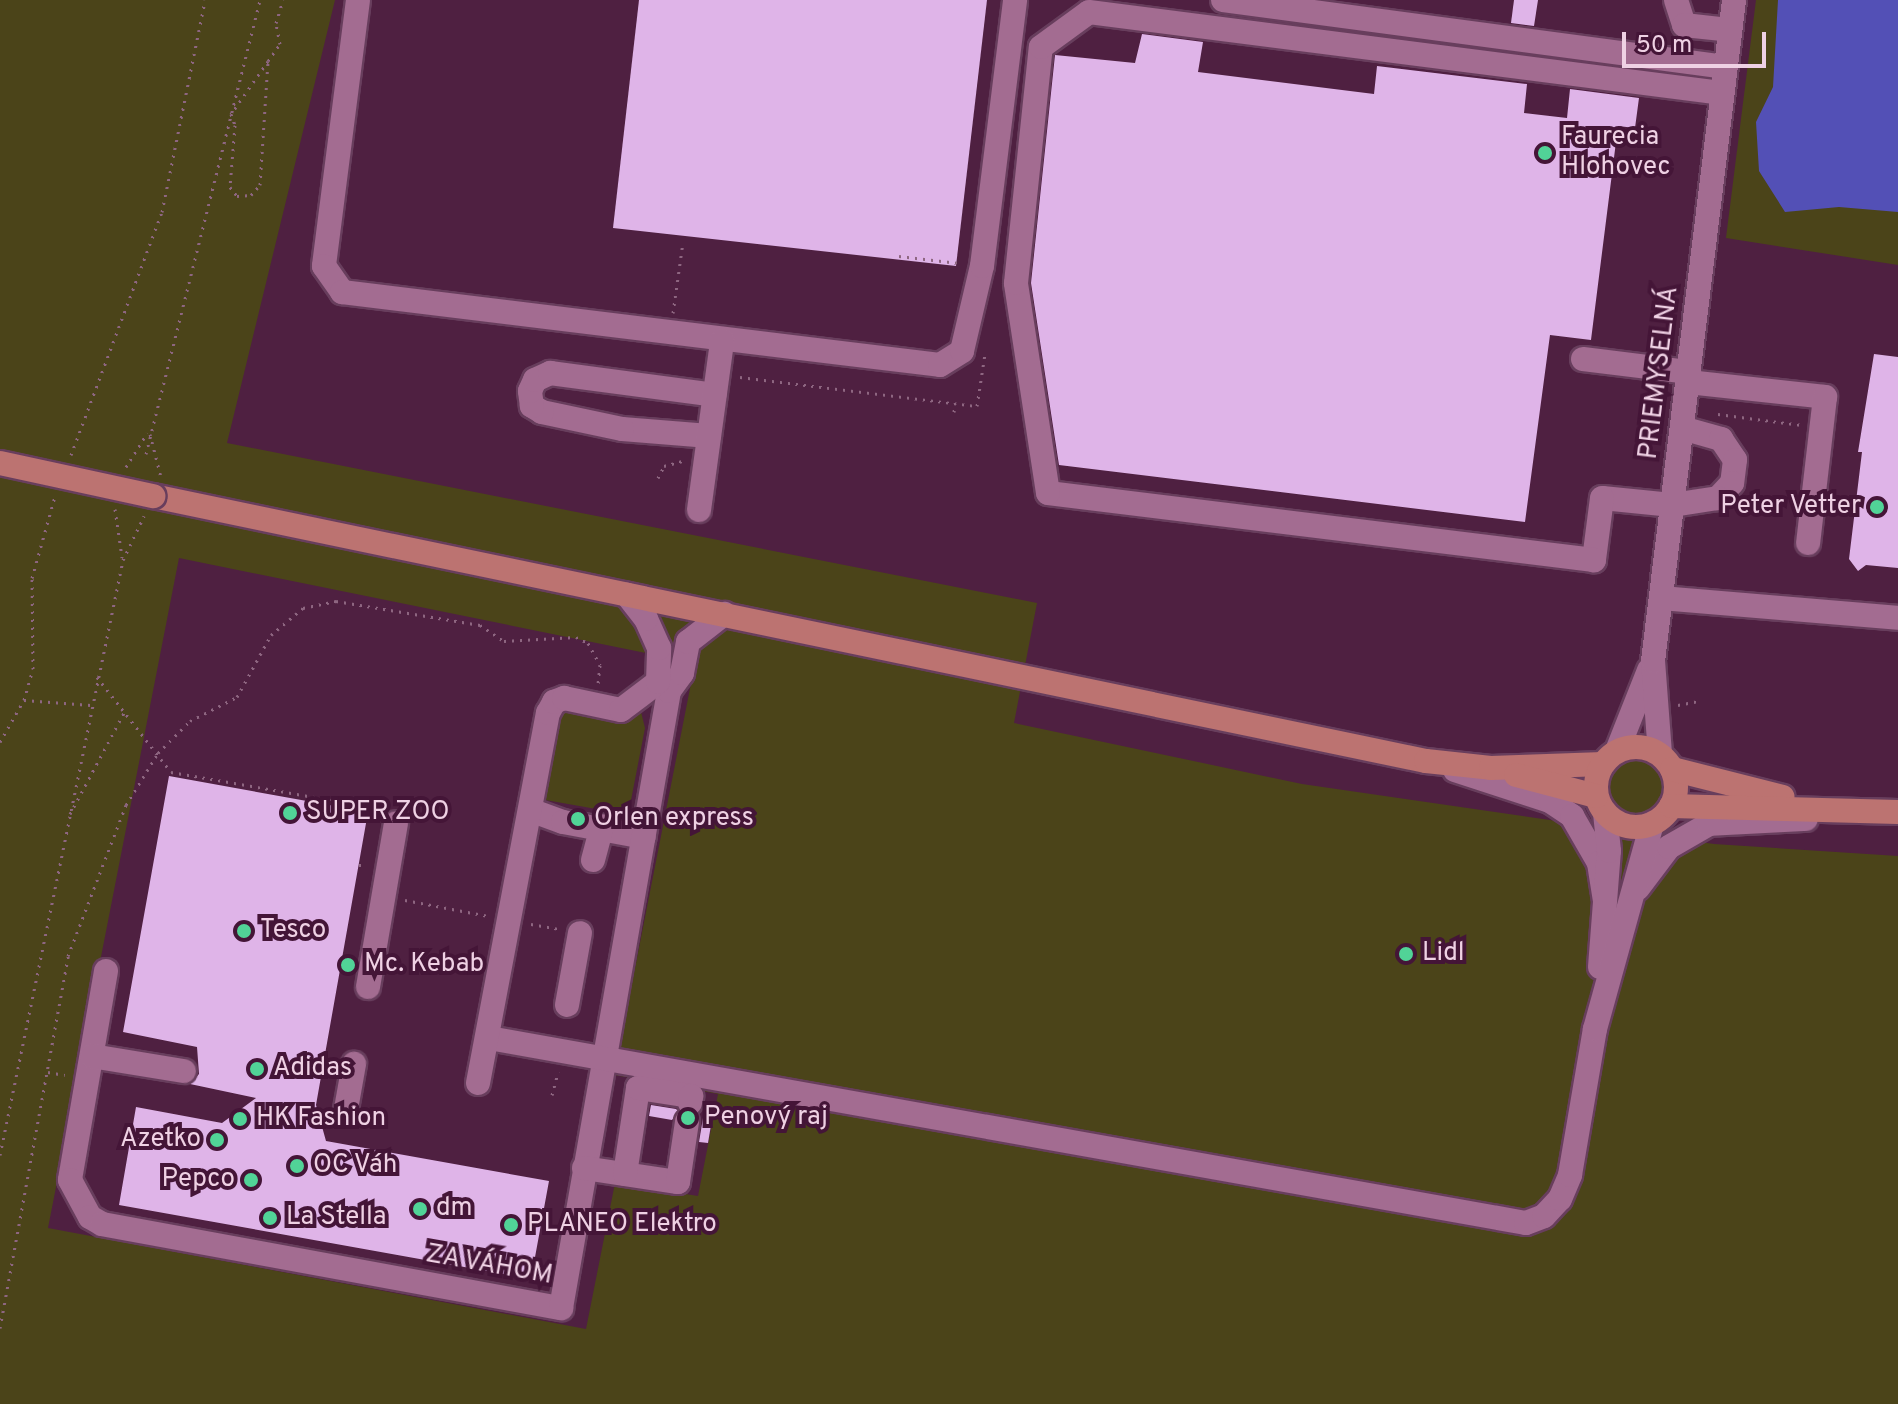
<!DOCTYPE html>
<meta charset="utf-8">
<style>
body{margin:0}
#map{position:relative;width:1898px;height:1404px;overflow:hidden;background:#4f2041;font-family:Overpass,sans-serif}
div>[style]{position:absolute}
.green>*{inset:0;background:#4b4419}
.round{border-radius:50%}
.water>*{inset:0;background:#5350b6}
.building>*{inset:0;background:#dfb4e8}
.path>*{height:3px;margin-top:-1.5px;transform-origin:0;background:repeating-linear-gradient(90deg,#8e6681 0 2px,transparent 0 8px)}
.roads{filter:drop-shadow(2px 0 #683e5d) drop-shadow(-2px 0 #683e5d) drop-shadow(0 2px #683e5d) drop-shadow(0 -2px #683e5d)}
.minor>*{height:24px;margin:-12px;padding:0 12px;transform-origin:12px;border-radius:12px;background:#a36c91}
.major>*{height:24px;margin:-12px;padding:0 12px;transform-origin:12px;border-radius:12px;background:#bc7371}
.major>.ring{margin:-12px;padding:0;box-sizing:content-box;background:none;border:24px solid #bc7371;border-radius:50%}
.bridges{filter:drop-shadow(2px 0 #683e5d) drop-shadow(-2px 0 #683e5d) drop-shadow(0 2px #683e5d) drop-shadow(0 -2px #683e5d)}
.major-bridge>*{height:24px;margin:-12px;padding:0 12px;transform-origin:12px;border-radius:12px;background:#bc7371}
.dots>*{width:22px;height:22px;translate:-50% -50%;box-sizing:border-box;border:4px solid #441537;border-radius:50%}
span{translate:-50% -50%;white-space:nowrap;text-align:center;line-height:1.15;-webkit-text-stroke:8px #441537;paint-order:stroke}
.poi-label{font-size:26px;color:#efd1e4}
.left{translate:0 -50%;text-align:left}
.right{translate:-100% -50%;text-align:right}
.street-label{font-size:26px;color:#efd1e4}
.scale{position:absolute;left:1622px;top:32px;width:144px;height:36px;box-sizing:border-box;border:4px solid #efd1e4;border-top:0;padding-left:10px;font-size:24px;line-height:28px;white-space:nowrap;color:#efd1e4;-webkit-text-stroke:6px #441537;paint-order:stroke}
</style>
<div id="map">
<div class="green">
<div style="clip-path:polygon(evenodd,0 0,335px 0,227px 443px,1037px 603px,1014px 723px,1302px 784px,1714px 844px,1898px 856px,1898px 1404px,0 1404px,0 0,179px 558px,695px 663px,614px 1075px,718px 1094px,698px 1196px,615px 1183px,586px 1329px,48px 1228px,179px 558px)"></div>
<div style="clip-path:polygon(1756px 0,1898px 0,1898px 265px,1726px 238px)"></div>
<div style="clip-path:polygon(565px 710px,631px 718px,641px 712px,645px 728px,626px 826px,613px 812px,540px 799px,556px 716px)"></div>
<div class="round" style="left:1607px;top:758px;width:58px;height:58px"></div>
</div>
<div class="water">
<div style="clip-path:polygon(1778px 0,1898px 0,1898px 212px,1839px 207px,1785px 212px,1759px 171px,1756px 122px,1773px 87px)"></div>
</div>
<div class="building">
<div style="clip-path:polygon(639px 0,987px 0,956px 266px,613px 228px)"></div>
<div style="clip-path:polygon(1514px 0,1538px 0,1534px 26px,1511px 23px)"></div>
<div style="clip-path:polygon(1142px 34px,1203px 42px,1198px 72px,1374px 94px,1377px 66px,1527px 84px,1524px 113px,1567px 118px,1570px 89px,1639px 98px,1635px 128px,1618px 126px,1591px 340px,1550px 335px,1525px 522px,1059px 465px,1031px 283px,1055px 55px,1135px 63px)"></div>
<div style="clip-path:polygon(1874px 354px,1898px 357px,1898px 568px,1866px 565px,1858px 571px,1849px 559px,1862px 452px,1858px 452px)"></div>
<div style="clip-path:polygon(169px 776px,368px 812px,316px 1105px,326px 1141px,549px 1181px,531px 1279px,119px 1205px,136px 1107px,222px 1123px,256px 1098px,190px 1084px,199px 1074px,197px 1047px,123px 1032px)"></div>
<div style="clip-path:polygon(651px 1105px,676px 1109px,678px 1111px,672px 1120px,649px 1116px)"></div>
<div style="clip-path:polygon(705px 1106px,714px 1107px,708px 1143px,699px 1142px)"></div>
</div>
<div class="path">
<div style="left:268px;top:61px;width:65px;rotate:124.9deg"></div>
<div style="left:231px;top:114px;width:12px;rotate:70deg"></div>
<div style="left:235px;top:125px;width:62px;rotate:94.6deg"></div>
<div style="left:230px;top:187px;width:11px;rotate:52deg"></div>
<div style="left:237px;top:196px;width:14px;rotate:-4deg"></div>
<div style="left:251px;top:195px;width:13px;rotate:-48deg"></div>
<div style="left:260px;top:185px;width:124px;rotate:-86.3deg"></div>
<div style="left:268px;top:61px;width:21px;rotate:-55deg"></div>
<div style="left:280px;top:44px;width:21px;rotate:-101deg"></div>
<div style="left:276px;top:23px;width:24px;rotate:-73deg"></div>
<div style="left:899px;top:256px;width:60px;rotate:6.7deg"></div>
<div style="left:673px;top:313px;width:72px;rotate:-82deg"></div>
<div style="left:740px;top:377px;width:239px;rotate:7deg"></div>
<div style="left:977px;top:406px;width:53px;rotate:-81.3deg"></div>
<div style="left:954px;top:412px;width:9px;rotate:-84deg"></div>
<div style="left:1718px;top:414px;width:85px;rotate:7.5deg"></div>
<div style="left:150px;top:434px;width:44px;rotate:75.7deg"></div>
<div style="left:146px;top:454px;width:468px;rotate:-75.9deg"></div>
<div style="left:71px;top:455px;width:259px;rotate:-69.5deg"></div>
<div style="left:162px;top:212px;width:216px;rotate:-78.5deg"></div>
<div style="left:126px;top:467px;width:40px;rotate:-58deg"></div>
<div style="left:658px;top:478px;width:13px;rotate:-63deg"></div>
<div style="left:664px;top:466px;width:20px;rotate:-15deg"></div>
<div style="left:115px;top:509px;width:49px;rotate:81.7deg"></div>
<div style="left:97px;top:677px;width:120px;rotate:52.1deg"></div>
<div style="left:171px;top:772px;width:203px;rotate:9.9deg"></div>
<div style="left:24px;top:700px;width:67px;rotate:4.3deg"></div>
<div style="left:1678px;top:705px;width:21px;rotate:-11deg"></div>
<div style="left:0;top:742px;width:48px;rotate:-60.3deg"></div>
<div style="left:24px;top:700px;width:32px;rotate:-74deg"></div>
<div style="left:33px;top:669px;width:91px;rotate:-90.6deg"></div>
<div style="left:32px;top:578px;width:85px;rotate:-74.3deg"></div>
<div style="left:70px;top:814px;width:117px;rotate:-61.9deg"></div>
<div style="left:359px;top:865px;width:2px"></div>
<div style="left:405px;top:900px;width:85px;rotate:10.9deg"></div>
<div style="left:531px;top:924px;width:28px;rotate:10deg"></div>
<div style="left:48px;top:1072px;width:17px;rotate:10deg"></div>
<div style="left:552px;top:1095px;width:24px;rotate:-75deg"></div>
<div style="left:0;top:1155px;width:608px;rotate:-78.32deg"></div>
<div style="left:123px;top:560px;width:49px;rotate:-64.5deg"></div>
<div style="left:0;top:1328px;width:378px;rotate:-79.6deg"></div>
<div style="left:68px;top:956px;width:162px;rotate:-69deg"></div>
<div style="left:126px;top:805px;width:61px;rotate:-58.4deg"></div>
<div style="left:158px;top:753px;width:45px;rotate:-45deg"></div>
<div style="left:190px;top:721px;width:53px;rotate:-27.1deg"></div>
<div style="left:237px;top:697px;width:71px;rotate:-61.3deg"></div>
<div style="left:271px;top:635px;width:42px;rotate:-40.2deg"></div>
<div style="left:303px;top:608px;width:34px;rotate:-12deg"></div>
<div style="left:336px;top:601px;width:146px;rotate:9.5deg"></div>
<div style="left:480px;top:625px;width:29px;rotate:34deg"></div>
<div style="left:504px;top:641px;width:72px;rotate:-3.2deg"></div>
<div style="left:576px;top:637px;width:13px;rotate:27deg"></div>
<div style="left:588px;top:643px;width:25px;rotate:61deg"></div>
<div style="left:600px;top:665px;width:19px;rotate:96deg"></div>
</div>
<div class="roads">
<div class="minor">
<div style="left:358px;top:0;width:268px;rotate:97.3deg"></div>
<div style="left:324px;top:266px;width:32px;rotate:55deg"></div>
<div style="left:342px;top:292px;width:602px;rotate:6.96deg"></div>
<div style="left:940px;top:365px;width:26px;rotate:-32deg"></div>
<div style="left:962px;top:351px;width:87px;rotate:-76.8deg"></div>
<div style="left:982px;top:266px;width:268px;rotate:-82.9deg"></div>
<div style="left:1223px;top:0;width:506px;rotate:7.6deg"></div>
<div style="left:1676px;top:0;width:26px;rotate:72deg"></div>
<div style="left:1684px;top:25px;width:46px;rotate:6.2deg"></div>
<div style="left:1583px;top:359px;width:107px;rotate:7deg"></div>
<div style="left:1688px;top:382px;width:138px;rotate:6.2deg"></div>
<div style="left:1825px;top:397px;width:147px;rotate:96.6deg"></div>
<div style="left:1682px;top:428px;width:41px;rotate:15.8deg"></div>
<div style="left:1721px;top:439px;width:25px;rotate:56deg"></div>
<div style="left:1735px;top:460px;width:23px;rotate:97deg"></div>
<div style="left:1732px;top:483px;width:21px;rotate:133deg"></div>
<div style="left:1718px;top:498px;width:47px;rotate:171.3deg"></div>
<div style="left:1672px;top:505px;width:70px;rotate:-174.3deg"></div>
<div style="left:1602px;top:498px;width:63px;rotate:97.4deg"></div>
<div style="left:1594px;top:560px;width:550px;rotate:-173deg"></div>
<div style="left:1048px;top:493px;width:212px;rotate:-98.7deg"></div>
<div style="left:1016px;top:283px;width:237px;rotate:-84deg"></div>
<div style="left:1041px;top:47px;width:59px;rotate:-36.1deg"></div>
<div style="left:1089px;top:12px;width:637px;rotate:7.3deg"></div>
<div style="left:709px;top:436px;width:87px;rotate:-175.4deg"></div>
<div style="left:622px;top:429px;width:82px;rotate:-168deg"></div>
<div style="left:542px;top:412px;width:12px;rotate:-149deg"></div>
<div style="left:532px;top:406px;width:15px;rotate:-98deg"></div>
<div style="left:530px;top:391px;width:12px;rotate:-66deg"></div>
<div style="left:535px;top:380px;width:17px;rotate:-25deg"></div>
<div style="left:550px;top:373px;width:166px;rotate:7.6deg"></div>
<div style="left:699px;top:510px;width:171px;rotate:-82.2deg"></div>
<div style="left:1661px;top:598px;width:238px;rotate:4.8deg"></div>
<div style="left:1617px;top:751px;width:87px;rotate:-68.4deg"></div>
<div style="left:1660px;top:754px;width:93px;rotate:-94.3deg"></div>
<div style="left:1653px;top:661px;width:666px;rotate:-83.01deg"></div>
<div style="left:1455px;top:770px;width:100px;rotate:18.1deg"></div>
<div style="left:1550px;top:801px;width:27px;rotate:34deg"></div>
<div style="left:1572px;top:816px;width:54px;rotate:60.1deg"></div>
<div style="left:1599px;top:863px;width:37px;rotate:81deg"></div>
<div style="left:530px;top:810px;width:35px;rotate:20deg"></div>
<div style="left:563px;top:822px;width:82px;rotate:10.5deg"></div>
<div style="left:593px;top:860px;width:35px;rotate:-75deg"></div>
<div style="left:1638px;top:888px;width:51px;rotate:-52.9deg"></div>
<div style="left:1669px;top:847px;width:46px;rotate:-29.9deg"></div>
<div style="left:1709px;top:824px;width:97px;rotate:-3deg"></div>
<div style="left:1600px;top:967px;width:116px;rotate:-85.6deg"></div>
<div style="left:1609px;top:851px;width:38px;rotate:-96deg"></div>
<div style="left:106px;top:971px;width:212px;rotate:99.8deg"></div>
<div style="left:70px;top:1180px;width:42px;rotate:61.6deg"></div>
<div style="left:90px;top:1217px;width:14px;rotate:30deg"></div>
<div style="left:102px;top:1224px;width:467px;rotate:10.4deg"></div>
<div style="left:561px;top:1308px;width:626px;rotate:-80.07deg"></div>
<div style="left:669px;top:691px;width:22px;rotate:-54deg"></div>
<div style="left:682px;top:673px;width:32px;rotate:-79deg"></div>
<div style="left:688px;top:642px;width:46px;rotate:-37.9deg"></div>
<div style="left:368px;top:987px;width:166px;rotate:-80.3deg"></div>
<div style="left:567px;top:1005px;width:73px;rotate:-79.8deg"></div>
<div style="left:489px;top:1038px;width:1053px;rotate:10.12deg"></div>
<div style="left:1526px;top:1223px;width:19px;rotate:-21deg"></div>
<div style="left:1544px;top:1216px;width:23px;rotate:-47deg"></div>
<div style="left:1560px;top:1199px;width:26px;rotate:-67deg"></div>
<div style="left:1570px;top:1175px;width:148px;rotate:-80.3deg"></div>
<div style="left:1595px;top:1029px;width:213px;rotate:-74.5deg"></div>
<div style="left:92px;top:1056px;width:93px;rotate:9.3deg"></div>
<div style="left:478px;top:1083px;width:377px;rotate:-79.3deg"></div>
<div style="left:548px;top:713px;width:13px;rotate:-61deg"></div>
<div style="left:554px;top:702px;width:11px;rotate:-22deg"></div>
<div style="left:564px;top:698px;width:58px;rotate:11.9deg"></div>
<div style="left:621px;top:710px;width:46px;rotate:-37.1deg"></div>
<div style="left:658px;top:682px;width:34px;rotate:-88deg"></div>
<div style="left:659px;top:648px;width:32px;rotate:-114deg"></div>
<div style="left:646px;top:619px;width:31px;rotate:-128deg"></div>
<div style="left:346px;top:1109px;width:46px;rotate:-79.9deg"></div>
<div style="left:584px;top:1168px;width:95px;rotate:8.5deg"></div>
<div style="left:678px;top:1182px;width:61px;rotate:-81.5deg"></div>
<div style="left:625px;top:1174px;width:87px;rotate:-81.4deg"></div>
<div style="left:638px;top:1088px;width:54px;rotate:8.6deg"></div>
<div style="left:691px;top:1096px;width:7px;rotate:98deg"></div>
</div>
<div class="major">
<div style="left:153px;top:496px;width:1300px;rotate:11.76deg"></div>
<div style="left:1426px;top:761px;width:65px;rotate:6.1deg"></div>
<div style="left:1491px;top:768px;width:112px;rotate:-2deg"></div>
<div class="ring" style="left:1596px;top:747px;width:56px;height:56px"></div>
<div style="left:1672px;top:769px;width:114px;rotate:14.2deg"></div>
<div style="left:1516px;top:775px;width:83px;rotate:14.7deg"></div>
<div style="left:1671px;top:806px;width:227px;rotate:1.5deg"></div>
</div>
</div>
<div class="bridges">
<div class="major-bridge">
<div style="left:0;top:463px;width:157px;rotate:12.2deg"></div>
</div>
</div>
<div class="dots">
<div style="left:1545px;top:153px;background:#51d397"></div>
<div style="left:1877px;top:507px;background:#51d397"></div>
<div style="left:290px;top:813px;background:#51d397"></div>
<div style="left:578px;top:819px;background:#51d397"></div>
<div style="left:244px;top:931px;background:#51d397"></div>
<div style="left:1406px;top:954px;background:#51d397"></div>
<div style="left:348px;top:965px;background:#51d397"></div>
<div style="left:257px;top:1069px;background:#51d397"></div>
<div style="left:688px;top:1118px;background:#51d397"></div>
<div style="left:240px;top:1119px;background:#51d397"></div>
<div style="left:217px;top:1140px;background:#51d397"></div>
<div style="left:297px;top:1166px;background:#51d397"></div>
<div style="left:251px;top:1180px;background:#51d397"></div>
<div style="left:420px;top:1209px;background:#51d397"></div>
<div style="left:270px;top:1218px;background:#51d397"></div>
<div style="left:511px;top:1225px;background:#51d397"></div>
</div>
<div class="poi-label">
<span class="left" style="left:1561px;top:153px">Faurecia<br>Hlohovec</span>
<span class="right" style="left:1861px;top:507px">Peter Vetter</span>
<span class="left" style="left:306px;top:813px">SUPER ZOO</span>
<span class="left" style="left:594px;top:819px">Orlen express</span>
<span class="left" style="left:260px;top:931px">Tesco</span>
<span class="left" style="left:1422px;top:954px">Lidl</span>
<span class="left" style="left:364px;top:965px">Mc. Kebab</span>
<span class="left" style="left:273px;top:1069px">Adidas</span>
<span class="left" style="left:704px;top:1118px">Penový raj</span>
<span class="left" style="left:256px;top:1119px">HK Fashion</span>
<span class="right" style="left:201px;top:1140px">Azetko</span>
<span class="left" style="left:313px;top:1166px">OC Váh</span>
<span class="right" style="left:235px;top:1180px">Pepco</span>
<span class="left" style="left:436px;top:1209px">dm</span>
<span class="left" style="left:286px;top:1218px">La Stella</span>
<span class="left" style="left:527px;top:1225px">PLANEO Elektro</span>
</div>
<div class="street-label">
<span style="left:1660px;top:373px;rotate:-83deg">PRIEMYSELNÁ</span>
<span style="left:489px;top:1266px;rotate:10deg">ZA VÁHOM</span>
</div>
<div class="scale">50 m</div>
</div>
